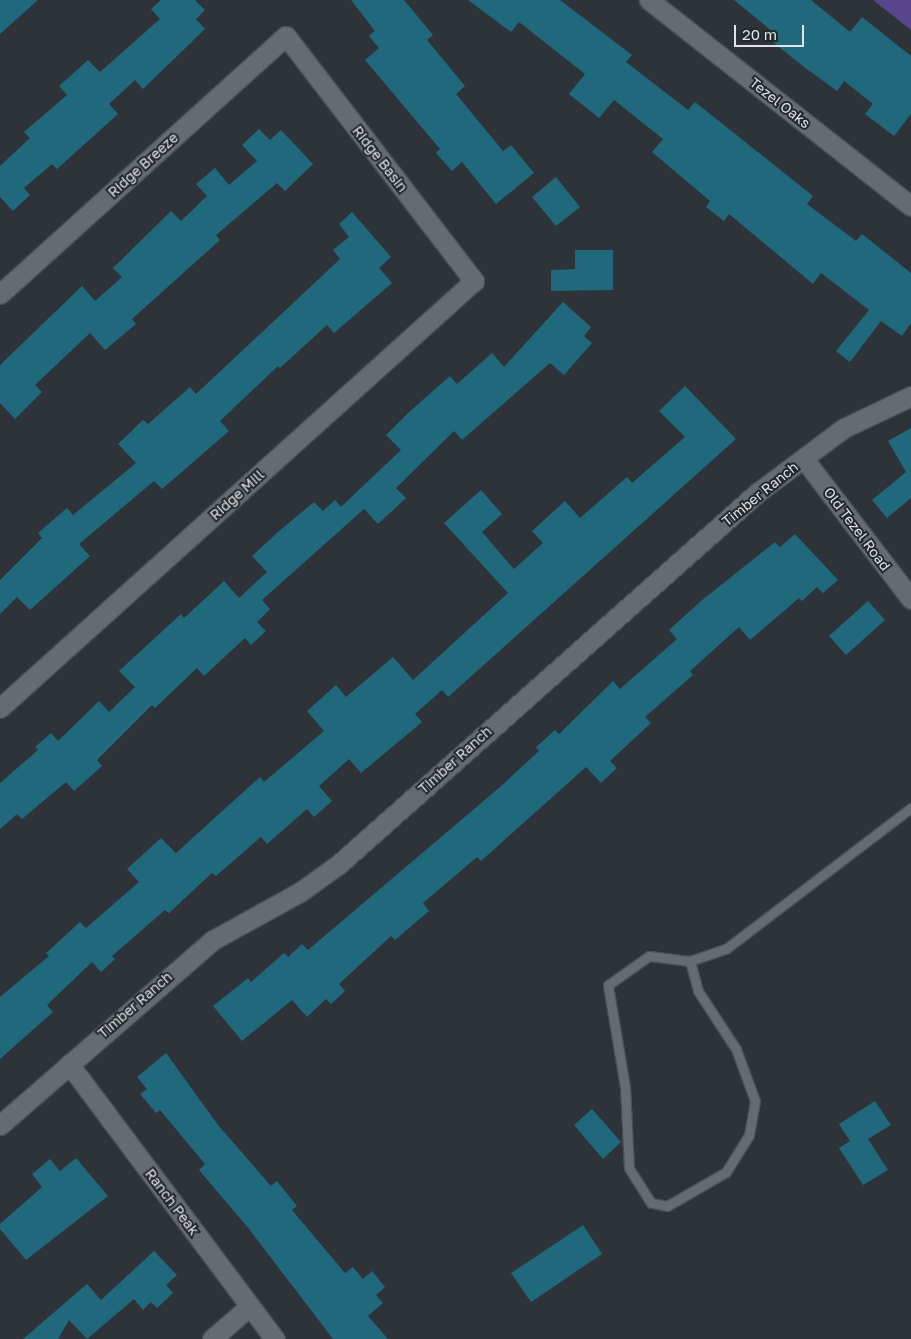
<!DOCTYPE html>
<style>
body{margin:0}
#map{position:relative;width:911px;height:1339px;overflow:hidden;background:#2d3338;font-family:"Golos Text",sans-serif}
div>[style]{position:absolute}
.green>*{inset:0;background:#58458c}
.building>*{inset:0;background:#20697c}
.roads{filter:drop-shadow(1px 0 #4a4f53) drop-shadow(-1px 0 #4a4f53) drop-shadow(0 1px #4a4f53) drop-shadow(0 -1px #4a4f53)}
.service>*{height:9px;margin:-4.5px;padding:0 4.5px;transform-origin:4.5px;border-radius:4.5px;background:#656b70}
.minor>*{height:19px;margin:-9.5px;padding:0 9.5px;transform-origin:9.5px;border-radius:9.5px;background:#656b70}
span{translate:-50% -50%;white-space:nowrap;text-align:center;line-height:1.15;-webkit-text-stroke:4px #23292d;paint-order:stroke}
.street-label{font-size:14px;color:#e1e4e7}
.scale{position:absolute;left:734px;top:25px;width:70px;height:22px;box-sizing:border-box;border:2px solid #e1e4e7;border-top:0;padding-left:6px;font-size:15px;line-height:18px;white-space:nowrap;color:#e1e4e7;-webkit-text-stroke:4px #23292d;paint-order:stroke}
</style>
<div id="map">
<div class="green">
<div style="clip-path:polygon(873px 0,911px 0,911px 30px)"></div>
</div>
<div class="building">
<div style="clip-path:polygon(0 0,38px 0,0 34px)"></div>
<div style="clip-path:polygon(161px 0,195px 0,205px 10px,196px 19px,205px 29px,143px 89px,135px 80px,109px 104px,118px 114px,57px 169px,52px 164px,24px 188px,30px 195px,13px 211px,0 197px,0 166px,30px 138px,24px 132px,67px 95px,59px 86px,88px 60px,100px 72px,160px 19px,151px 9px)"></div>
<div style="clip-path:polygon(351px 0,404px 0,433px 35px,427px 40px,465px 86px,456px 94px,503px 151px,511px 145px,534px 173px,496px 204px,462px 162px,452px 171px,436px 153px,440px 149px,365px 60px,379px 48px,369px 36px,375px 31px)"></div>
<div style="clip-path:polygon(468px 0,560px 0,632px 55px,626px 62px,688px 110px,695px 102px,813px 196px,807px 204px,856px 241px,862px 234px,911px 273px,911px 323px,902px 336px,881px 321px,850px 362px,836px 351px,869px 310px,821px 273px,813px 284px,729px 214px,724px 221px,706px 207px,710px 201px,652px 152px,663px 139px,614px 100px,599px 118px,569px 94px,585px 74px,519px 22px,511px 32px)"></div>
<div style="clip-path:polygon(734px 0,811px 0,850px 32px,862px 17px,911px 56px,911px 114px,894px 136px,865px 114px,873px 104px,844px 81px,837px 91px,804px 67px,773px 42px,778px 36px)"></div>
<div style="clip-path:polygon(259px 129px,270px 140px,281px 130px,313px 164px,285px 191px,277px 183px,216px 235px,220px 240px,132px 319px,136px 324px,105px 350px,90px 333px,35px 385px,42px 392px,15px 419px,0 403px,0 365px,82px 286px,95px 301px,122px 277px,113px 268px,171px 211px,181px 221px,207px 196px,196px 184px,215px 168px,229px 185px,257px 161px,242px 145px)"></div>
<div style="clip-path:polygon(556px 177px,580px 207px,556px 226px,532px 197px)"></div>
<div style="clip-path:polygon(352px 212px,391px 257px,379px 268px,392px 283px,334px 333px,327px 325px,280px 368px,278px 366px,220px 421px,229px 431px,162px 489px,154px 481px,79px 544px,90px 556px,30px 610px,17px 597px,0 614px,0 580px,42px 538px,38px 533px,67px 508px,73px 515px,136px 463px,118px 444px,143px 420px,148px 424px,190px 387px,196px 394px,340px 259px,333px 250px,349px 237px,339px 224px)"></div>
<div style="clip-path:polygon(575px 250px,613px 250px,613px 290px,551px 291px,551px 270px,575px 269px)"></div>
<div style="clip-path:polygon(563px 302px,591px 327px,584px 336px,592px 343px,564px 375px,550px 363px,462px 440px,454px 431px,396px 488px,406px 498px,378px 524px,364px 509px,262px 600px,270px 609px,257px 622px,266px 631px,251px 645px,245px 638px,204px 676px,197px 668px,155px 708px,152px 705px,97px 760px,102px 766px,74px 791px,66px 782px,22px 819px,17px 814px,0 829px,0 783px,38px 750px,35px 747px,51px 733px,58px 741px,99px 701px,109px 712px,135px 687px,119px 671px,181px 614px,184px 618px,224px 581px,239px 598px,267px 572px,252px 556px,278px 532px,314px 502px,323px 511px,335px 500px,341px 507px,401px 450px,386px 435px,409px 412px,450px 376px,457px 384px,492px 353px,504px 367px)"></div>
<div style="clip-path:polygon(685px 386px,736px 439px,448px 697px,442px 690px,415px 714px,422px 722px,403px 738px,361px 773px,349px 759px,319px 786px,332px 801px,314px 817px,307px 809px,267px 844px,261px 837px,216px 876px,212px 873px,169px 913px,165px 910px,112px 956px,115px 959px,101px 972px,92px 962px,47px 1005px,53px 1012px,0 1059px,0 997px,49px 956px,46px 953px,80px 922px,86px 928px,139px 882px,127px 869px,161px 838px,176px 853px,260px 777px,264px 782px,324px 731px,307px 711px,336px 685px,346px 697px,393px 657px,413px 680px,508px 593px,444px 523px,481px 490px,502px 514px,482px 532px,514px 569px,543px 543px,532px 531px,565px 501px,580px 518px,627px 477px,632px 483px,685px 437px,659px 411px)"></div>
<div style="clip-path:polygon(911px 428px,911px 498px,887px 518px,872px 500px,906px 472px,888px 441px)"></div>
<div style="clip-path:polygon(795px 534px,838px 580px,823px 593px,817px 587px,802px 601px,799px 598px,750px 640px,739px 627px,690px 671px,693px 675px,645px 717px,651px 723px,610px 761px,617px 768px,601px 783px,586px 767px,481px 861px,477px 857px,423px 903px,429px 911px,395px 940px,391px 936px,339px 984px,345px 991px,331px 1004px,326px 999px,307px 1017px,292px 1000px,242px 1041px,213px 1006px,248px 978px,251px 982px,284px 953px,288px 957px,302px 944px,308px 950px,500px 787px,539px 751px,536px 747px,555px 730px,559px 734px,613px 681px,620px 689px,677px 639px,669px 630px,701px 601px,775px 542px,780px 547px)"></div>
<div style="clip-path:polygon(868px 601px,885px 620px,846px 655px,829px 636px)"></div>
<div style="clip-path:polygon(166px 1053px,218px 1125px,271px 1186px,277px 1181px,297px 1206px,292px 1210px,345px 1273px,353px 1267px,363px 1279px,372px 1271px,385px 1287px,376px 1295px,383px 1303px,368px 1316px,388px 1339px,333px 1339px,249px 1229px,199px 1170px,205px 1164px,160px 1110px,156px 1113px,140px 1094px,147px 1089px,137px 1077px)"></div>
<div style="clip-path:polygon(875px 1101px,891px 1125px,868px 1139px,888px 1170px,863px 1185px,839px 1148px,850px 1141px,839px 1124px)"></div>
<div style="clip-path:polygon(592px 1109px,621px 1142px,603px 1159px,574px 1125px)"></div>
<div style="clip-path:polygon(76px 1158px,108px 1196px,26px 1260px,0 1229px,0 1224px,42px 1187px,32px 1174px,50px 1159px,60px 1171px)"></div>
<div style="clip-path:polygon(583px 1225px,602px 1254px,531px 1302px,511px 1273px)"></div>
<div style="clip-path:polygon(154px 1251px,177px 1275px,166px 1285px,173px 1293px,157px 1308px,151px 1302px,143px 1310px,134px 1299px,87px 1339px,69px 1320px,58px 1339px,23px 1339px,87px 1284px,101px 1300px)"></div>
</div>
<div class="roads">
<div class="service">
<div style="left:690px;top:961px;width:31px;rotate:75deg"></div>
<div style="left:698px;top:991px;width:69px;rotate:56.8deg"></div>
<div style="left:736px;top:1049px;width:55px;rotate:69.9deg"></div>
<div style="left:755px;top:1101px;width:35px;rotate:100deg"></div>
<div style="left:749px;top:1135px;width:44px;rotate:121.9deg"></div>
<div style="left:726px;top:1172px;width:68px;rotate:150deg"></div>
<div style="left:667px;top:1206px;width:16px;rotate:-169deg"></div>
<div style="left:651px;top:1203px;width:41px;rotate:-122.2deg"></div>
<div style="left:629px;top:1168px;width:81px;rotate:-92.8deg"></div>
<div style="left:625px;top:1087px;width:103px;rotate:-99.5deg"></div>
<div style="left:608px;top:985px;width:50px;rotate:-35.3deg"></div>
<div style="left:649px;top:956px;width:41px;rotate:7deg"></div>
<div style="left:690px;top:961px;width:39px;rotate:-19deg"></div>
<div style="left:727px;top:948px;width:231px;rotate:-37.3deg"></div>
</div>
<div class="minor">
<div style="left:649px;top:0;width:333px;rotate:38.2deg"></div>
<div style="left:0;top:294px;width:385px;rotate:-42.1deg"></div>
<div style="left:286px;top:36px;width:309px;rotate:52.5deg"></div>
<div style="left:474px;top:281px;width:638px;rotate:137.99deg"></div>
<div style="left:804px;top:459px;width:176px;rotate:52.6deg"></div>
<div style="left:69px;top:1064px;width:344px;rotate:53.2deg"></div>
<div style="left:0;top:1125px;width:282px;rotate:-41deg"></div>
<div style="left:213px;top:940px;width:99px;rotate:-28.9deg"></div>
<div style="left:300px;top:892px;width:48px;rotate:-35.7deg"></div>
<div style="left:339px;top:864px;width:559px;rotate:-41.59deg"></div>
<div style="left:757px;top:493px;width:109px;rotate:-36.8deg"></div>
<div style="left:844px;top:428px;width:74px;rotate:-25.5deg"></div>
<div style="left:212px;top:1339px;width:50px;rotate:-41deg"></div>
</div>
</div>
<div class="street-label">
<span style="left:780px;top:103px;rotate:38deg">Tezel Oaks</span>
<span style="left:380px;top:159px;rotate:52deg">Ridge Basin</span>
<span style="left:143px;top:165px;rotate:-42deg">Ridge Breeze</span>
<span style="left:760px;top:494px;rotate:-39deg">Timber Ranch</span>
<span style="left:237px;top:495px;rotate:-42deg">Ridge Mill</span>
<span style="left:857px;top:529px;rotate:53deg">Old Tezel Road</span>
<span style="left:455px;top:760px;rotate:-42deg">Timber Ranch</span>
<span style="left:135px;top:1005px;rotate:-41deg">Timber Ranch</span>
<span style="left:172px;top:1202px;rotate:53deg">Ranch Peak</span>
</div>
<div class="scale">20 m</div>
</div>
